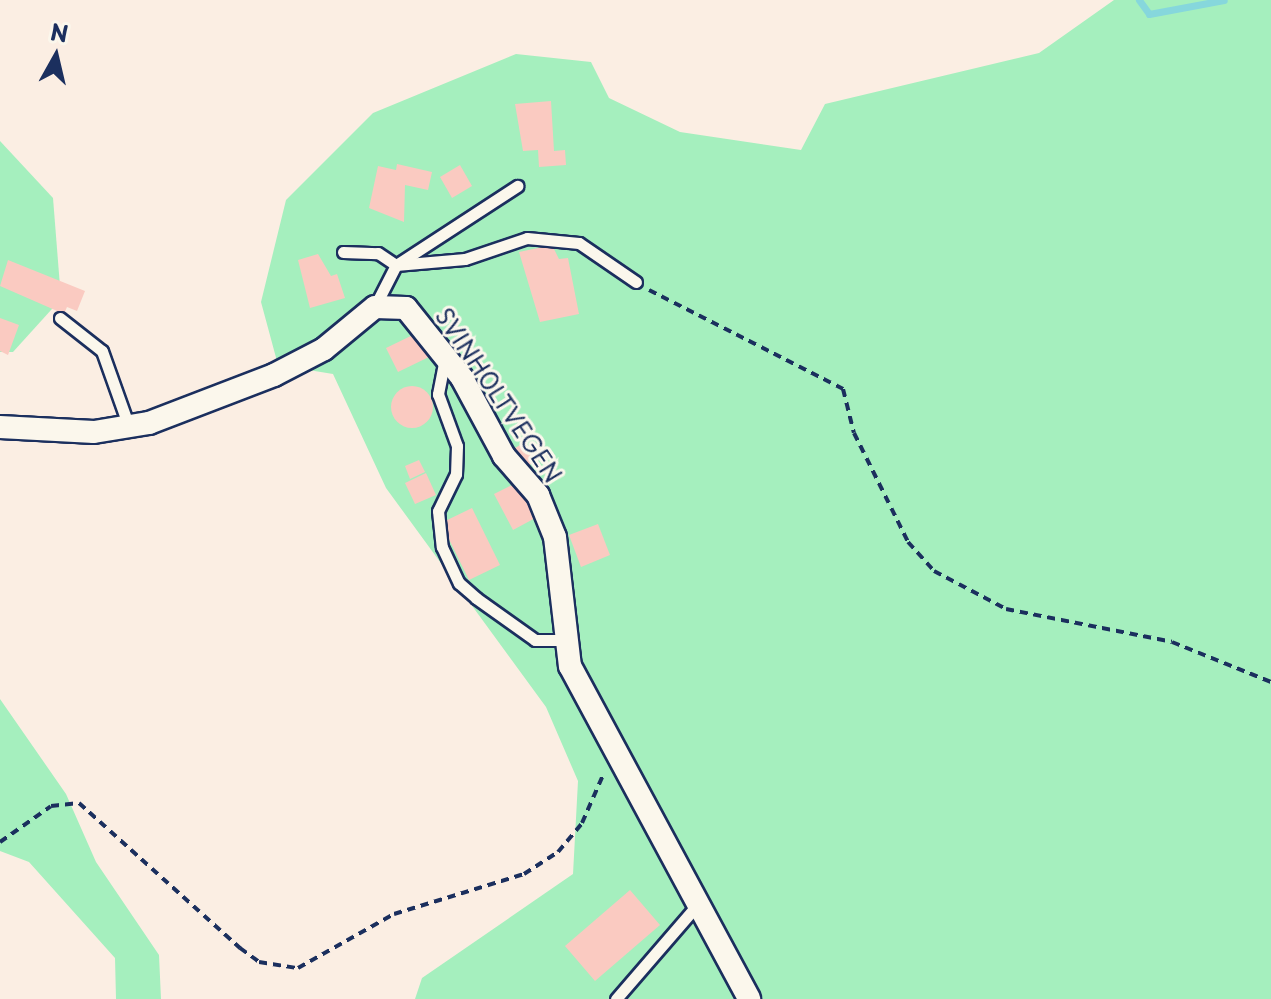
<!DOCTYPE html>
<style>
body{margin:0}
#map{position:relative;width:1271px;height:999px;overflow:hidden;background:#fbeee3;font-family:"Playpen Sans",sans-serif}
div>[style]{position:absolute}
.green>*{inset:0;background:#a5efbe}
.stream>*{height:7px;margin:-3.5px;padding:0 3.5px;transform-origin:3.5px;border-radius:3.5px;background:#86d7dc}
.building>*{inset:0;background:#facac1}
.round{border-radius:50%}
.path>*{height:4px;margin-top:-2px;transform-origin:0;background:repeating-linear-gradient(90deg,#1b2f5e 0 8px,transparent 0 14px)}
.roads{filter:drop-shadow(2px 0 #1b2f5e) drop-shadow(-2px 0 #1b2f5e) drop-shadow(0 2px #1b2f5e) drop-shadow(0 -2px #1b2f5e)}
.lane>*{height:11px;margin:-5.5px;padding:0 5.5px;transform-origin:5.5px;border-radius:5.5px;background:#fbf7ec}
.street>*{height:22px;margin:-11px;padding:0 11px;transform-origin:11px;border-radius:11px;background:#fbf7ec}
span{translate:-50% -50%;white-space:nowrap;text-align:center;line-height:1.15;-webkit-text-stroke:6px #fbf7ec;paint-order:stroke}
.street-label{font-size:24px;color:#1b2f5e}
.north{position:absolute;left:16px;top:16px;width:80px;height:80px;-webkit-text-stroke:6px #fbf7ec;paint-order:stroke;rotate:8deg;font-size:22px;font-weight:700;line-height:32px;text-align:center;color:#1b2f5e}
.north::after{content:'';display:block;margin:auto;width:28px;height:36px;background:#1b2f5e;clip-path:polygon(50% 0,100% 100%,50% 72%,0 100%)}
</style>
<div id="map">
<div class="green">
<div style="clip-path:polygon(1114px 0,1271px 0,1271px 999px,415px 999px,422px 978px,573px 874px,578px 781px,546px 707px,386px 488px,333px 374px,278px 365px,261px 302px,286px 200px,373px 113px,516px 54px,591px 62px,609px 98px,680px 132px,801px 150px,825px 104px,1039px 53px)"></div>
<div style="clip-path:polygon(0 141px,53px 198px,61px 299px,13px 352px,0 352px)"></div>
<div style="clip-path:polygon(0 699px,66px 794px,96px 862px,159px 955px,161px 999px,116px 999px,115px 958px,29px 862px,0 851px)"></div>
</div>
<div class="stream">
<div style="left:1139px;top:0;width:17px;rotate:54deg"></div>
<div style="left:1149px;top:14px;width:76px;rotate:-10.6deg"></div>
</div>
<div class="building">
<div style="clip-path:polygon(551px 101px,554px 151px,565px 150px,566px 165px,539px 167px,538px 150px,523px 151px,515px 104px)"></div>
<div style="clip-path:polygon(397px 164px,432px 172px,428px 190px,405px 185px,404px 222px,369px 208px,378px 166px,396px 170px)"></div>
<div style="clip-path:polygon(460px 165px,472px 186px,452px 198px,440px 177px)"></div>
<div style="clip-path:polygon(552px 245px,559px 259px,568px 258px,579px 314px,540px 322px,519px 252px)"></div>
<div style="clip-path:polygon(318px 254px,331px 276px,337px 274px,345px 298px,310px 308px,298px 260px)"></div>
<div style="clip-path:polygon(8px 260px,85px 291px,77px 311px,67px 307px,64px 314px,0 286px)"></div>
<div style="clip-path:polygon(0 318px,19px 325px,8px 355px,0 351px)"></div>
<div style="clip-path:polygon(419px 332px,431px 356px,398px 372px,386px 348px)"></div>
<div class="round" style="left:391px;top:386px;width:42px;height:42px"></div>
<div style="clip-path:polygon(525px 442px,537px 460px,522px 470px,510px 451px)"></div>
<div style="clip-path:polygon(419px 460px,425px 472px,410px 479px,405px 466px)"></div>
<div style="clip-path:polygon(426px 473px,436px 495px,415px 504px,405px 483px)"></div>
<div style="clip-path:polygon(520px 481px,539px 516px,513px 530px,494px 494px)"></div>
<div style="clip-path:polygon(472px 508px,500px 565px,469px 580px,441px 523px)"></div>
<div style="clip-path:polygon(598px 524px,610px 555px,581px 567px,569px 535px)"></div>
<div style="clip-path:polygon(630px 890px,660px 925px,595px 981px,565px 946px)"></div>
</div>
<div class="path">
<div style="left:649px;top:290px;width:218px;rotate:27deg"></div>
<div style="left:843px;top:389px;width:45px;rotate:76deg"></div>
<div style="left:854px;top:433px;width:122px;rotate:63.6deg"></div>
<div style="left:908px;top:542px;width:39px;rotate:48deg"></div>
<div style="left:934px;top:571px;width:81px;rotate:27.8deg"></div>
<div style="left:1006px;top:609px;width:169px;rotate:11.2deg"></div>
<div style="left:1172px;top:642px;width:107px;rotate:22deg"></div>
<div style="left:0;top:842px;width:62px;rotate:-35.2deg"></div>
<div style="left:51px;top:806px;width:28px;rotate:-6deg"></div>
<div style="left:79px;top:803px;width:217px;rotate:42deg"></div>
<div style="left:240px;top:948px;width:24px;rotate:36deg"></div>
<div style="left:259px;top:962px;width:39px;rotate:9deg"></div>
<div style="left:298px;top:968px;width:110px;rotate:-29.4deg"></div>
<div style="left:394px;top:914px;width:136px;rotate:-17.1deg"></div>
<div style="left:524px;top:874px;width:40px;rotate:-32.9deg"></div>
<div style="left:558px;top:852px;width:38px;rotate:-50deg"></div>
<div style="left:582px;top:823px;width:55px;rotate:-66.3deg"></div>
</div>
<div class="roads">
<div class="lane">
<div style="left:343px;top:252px;width:35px;rotate:2deg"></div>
<div style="left:378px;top:253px;width:22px;rotate:34deg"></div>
<div style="left:396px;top:265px;width:145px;rotate:-33.1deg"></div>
<div style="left:375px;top:306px;width:46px;rotate:-62.9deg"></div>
<div style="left:396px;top:265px;width:69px;rotate:-5deg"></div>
<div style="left:465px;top:259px;width:65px;rotate:-18.7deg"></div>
<div style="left:527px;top:238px;width:52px;rotate:5.5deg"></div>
<div style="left:579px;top:243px;width:69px;rotate:34.4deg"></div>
<div style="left:60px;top:318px;width:53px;rotate:38.2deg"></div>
<div style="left:102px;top:351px;width:77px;rotate:70.4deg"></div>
<div style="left:445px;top:358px;width:37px;rotate:101deg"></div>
<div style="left:438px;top:394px;width:55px;rotate:69.9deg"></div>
<div style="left:457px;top:446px;width:28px;rotate:92deg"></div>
<div style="left:456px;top:474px;width:41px;rotate:115.9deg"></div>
<div style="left:438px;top:511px;width:36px;rotate:84deg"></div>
<div style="left:442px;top:547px;width:40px;rotate:65deg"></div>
<div style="left:459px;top:583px;width:23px;rotate:41deg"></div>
<div style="left:476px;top:598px;width:72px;rotate:35.4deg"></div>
<div style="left:535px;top:640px;width:31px"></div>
<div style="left:616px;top:999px;width:125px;rotate:-49.2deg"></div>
</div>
<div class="street">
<div style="left:0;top:427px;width:94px;rotate:3deg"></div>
<div style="left:94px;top:432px;width:56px;rotate:-9.3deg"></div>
<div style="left:149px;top:423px;width:134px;rotate:-21deg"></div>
<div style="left:274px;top:375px;width:56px;rotate:-27.5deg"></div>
<div style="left:324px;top:349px;width:66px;rotate:-39.5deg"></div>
<div style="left:375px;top:307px;width:31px;rotate:2deg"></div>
<div style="left:406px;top:308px;width:90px;rotate:51.3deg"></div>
<div style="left:462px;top:378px;width:89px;rotate:61.7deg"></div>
<div style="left:504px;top:456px;width:52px;rotate:48.9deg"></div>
<div style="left:538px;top:495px;width:45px;rotate:68deg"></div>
<div style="left:555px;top:537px;width:130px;rotate:83.4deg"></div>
<div style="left:570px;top:666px;width:378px;rotate:61.7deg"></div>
</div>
</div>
<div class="street-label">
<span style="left:499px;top:395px;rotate:56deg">SVINHOLTVEGEN</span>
</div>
<div class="north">N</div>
</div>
